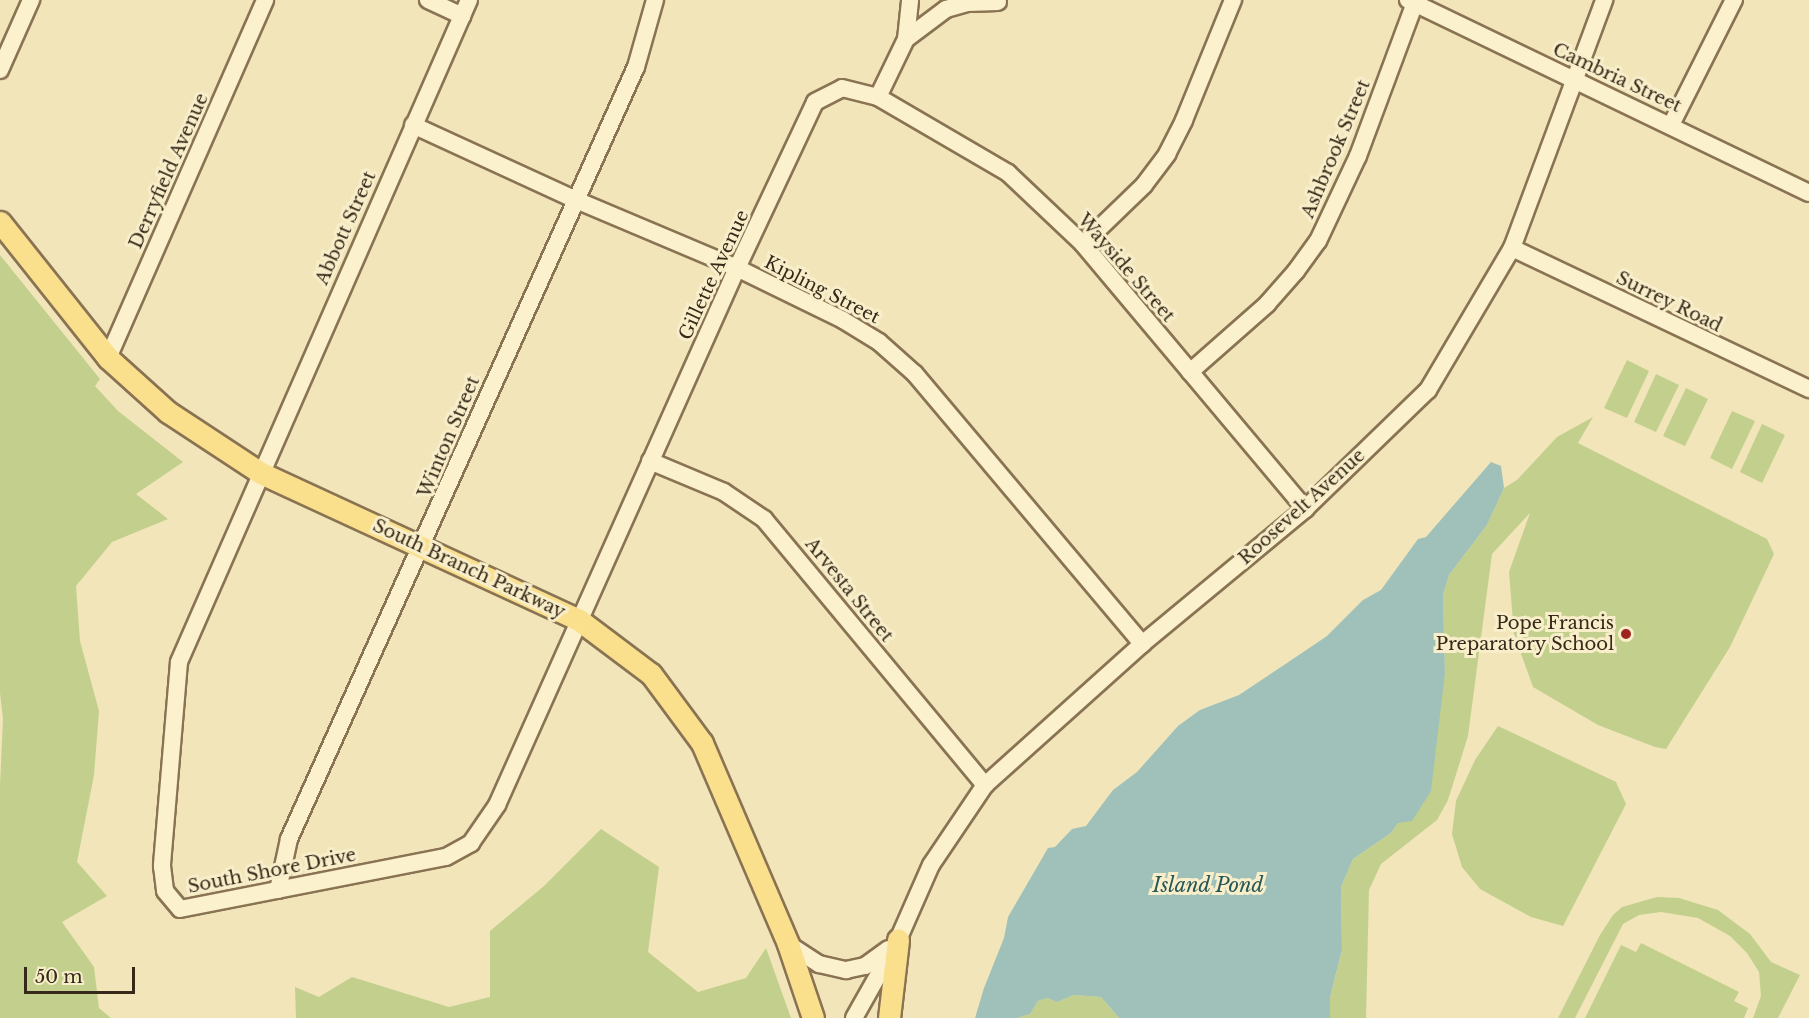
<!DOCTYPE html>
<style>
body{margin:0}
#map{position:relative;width:1809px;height:1018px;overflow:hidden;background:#f1e5b9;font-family:"Libre Baskerville",serif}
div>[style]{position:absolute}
.green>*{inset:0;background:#c3d08d}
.water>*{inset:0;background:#9fc1b9}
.roads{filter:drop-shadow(2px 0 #897353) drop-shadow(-2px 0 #897353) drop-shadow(0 2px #897353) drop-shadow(0 -2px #897353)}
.minor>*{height:16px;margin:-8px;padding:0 8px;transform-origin:8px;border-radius:8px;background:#fcf1cd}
.major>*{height:21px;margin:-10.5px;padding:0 10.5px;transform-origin:10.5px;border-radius:10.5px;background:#fadf8c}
.dots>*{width:16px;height:16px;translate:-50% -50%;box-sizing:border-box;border:3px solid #f8eeca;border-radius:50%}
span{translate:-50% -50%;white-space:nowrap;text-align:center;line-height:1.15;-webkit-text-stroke:6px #f8eeca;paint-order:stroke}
.street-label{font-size:18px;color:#372919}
.poi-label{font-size:18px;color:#372919}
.right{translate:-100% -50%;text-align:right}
.water-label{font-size:20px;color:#275858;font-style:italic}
.scale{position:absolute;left:24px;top:967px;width:111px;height:27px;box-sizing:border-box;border:3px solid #372919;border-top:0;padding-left:8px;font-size:18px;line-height:21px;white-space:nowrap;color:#372919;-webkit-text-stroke:4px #f8eeca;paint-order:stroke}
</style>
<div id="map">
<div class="green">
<div style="clip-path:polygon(0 255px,100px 379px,95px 386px,118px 411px,183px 462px,136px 494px,168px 519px,112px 542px,76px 586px,80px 641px,99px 711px,94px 775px,77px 862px,107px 896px,62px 922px,94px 967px,99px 1008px,111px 1018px,0 1018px,0 786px,3px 719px,0 693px)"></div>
<div style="clip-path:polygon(1627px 360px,1649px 371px,1627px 418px,1604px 408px)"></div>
<div style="clip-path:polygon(1656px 374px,1679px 385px,1656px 432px,1634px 422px)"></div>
<div style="clip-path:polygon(1686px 388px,1708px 399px,1685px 446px,1663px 436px)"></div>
<div style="clip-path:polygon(1732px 411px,1755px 421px,1732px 469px,1710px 458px)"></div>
<div style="clip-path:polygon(1593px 417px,1578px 443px,1767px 539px,1774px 554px,1730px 647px,1666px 749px,1655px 747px,1598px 725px,1533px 687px,1514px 634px,1509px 572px,1530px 513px,1492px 554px,1468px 736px,1448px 800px,1437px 820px,1381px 864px,1369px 890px,1366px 1018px,1330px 1018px,1330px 997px,1342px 950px,1341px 887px,1353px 859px,1391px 833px,1398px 823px,1445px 673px,1443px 595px,1449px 575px,1487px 525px,1504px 488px,1517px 480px,1557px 437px)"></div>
<div style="clip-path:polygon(1762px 424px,1785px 435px,1762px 483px,1740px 472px)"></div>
<div style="clip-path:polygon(1498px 726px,1616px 782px,1626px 804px,1563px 926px,1531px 917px,1480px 889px,1462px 867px,1452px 834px,1456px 801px,1475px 760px)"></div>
<div style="clip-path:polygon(601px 829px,659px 867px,648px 952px,698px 992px,746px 978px,766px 948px,791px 1018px,296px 1018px,295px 987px,319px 997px,352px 977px,449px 1007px,490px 997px,490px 931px,544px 886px)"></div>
<div style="clip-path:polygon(1657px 897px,1679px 898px,1718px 910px,1750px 934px,1771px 962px,1800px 975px,1778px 1018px,1753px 1018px,1761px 996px,1759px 972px,1747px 953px,1730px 936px,1698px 918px,1661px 912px,1639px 915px,1623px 924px,1575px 1018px,1558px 1018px,1600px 935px,1613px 915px,1622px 907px)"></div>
<div style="clip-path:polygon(1641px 943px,1739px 992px,1734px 1001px,1748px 1008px,1744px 1018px,1585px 1018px,1621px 945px,1636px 952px)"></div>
<div style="clip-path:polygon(1074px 995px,1101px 997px,1119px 1018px,1017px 1018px,1030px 1014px,1038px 1001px,1047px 998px,1057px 1002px)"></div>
</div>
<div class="water">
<div style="clip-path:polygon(1491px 462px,1501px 466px,1504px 488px,1487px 525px,1449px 575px,1443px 595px,1445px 673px,1431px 791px,1412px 821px,1398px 823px,1391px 833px,1353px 859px,1341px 887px,1342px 950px,1330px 997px,1330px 1018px,1119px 1018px,1101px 997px,1074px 995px,1057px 1002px,1047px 998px,1038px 1001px,1030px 1014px,1017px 1018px,975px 1018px,984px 988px,1004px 938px,1008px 917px,1048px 848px,1055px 847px,1072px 829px,1086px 826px,1113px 790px,1137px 772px,1178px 726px,1200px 710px,1239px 695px,1287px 663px,1327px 636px,1363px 600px,1381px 590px,1418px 539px,1426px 537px)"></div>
</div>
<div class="roads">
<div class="minor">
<div style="left:428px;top:0;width:38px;rotate:25deg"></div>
<div style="left:469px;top:0;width:723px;rotate:113.66deg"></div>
<div style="left:179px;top:662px;width:205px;rotate:94.8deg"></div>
<div style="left:162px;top:866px;width:25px;rotate:83deg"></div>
<div style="left:165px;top:891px;width:23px;rotate:50deg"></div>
<div style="left:180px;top:909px;width:271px;rotate:-11.1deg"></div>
<div style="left:446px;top:857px;width:29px;rotate:-29deg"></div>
<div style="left:471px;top:843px;width:46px;rotate:-55.6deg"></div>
<div style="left:497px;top:805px;width:588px;rotate:-65.92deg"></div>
<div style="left:737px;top:268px;width:183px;rotate:-64.8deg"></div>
<div style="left:815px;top:102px;width:30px;rotate:-27deg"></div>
<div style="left:842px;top:88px;width:37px;rotate:14deg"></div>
<div style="left:878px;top:97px;width:64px;rotate:-64.2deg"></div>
<div style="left:906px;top:39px;width:39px;rotate:-84deg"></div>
<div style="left:1408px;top:0;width:445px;rotate:25.7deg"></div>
<div style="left:906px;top:39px;width:50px;rotate:-36.9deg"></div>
<div style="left:946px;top:9px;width:22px;rotate:-16deg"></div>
<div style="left:967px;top:3px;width:31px;rotate:-2deg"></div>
<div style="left:0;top:70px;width:77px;rotate:-66.1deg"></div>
<div style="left:878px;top:97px;width:151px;rotate:30.3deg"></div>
<div style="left:1008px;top:173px;width:103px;rotate:43.4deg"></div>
<div style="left:1083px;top:244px;width:346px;rotate:50deg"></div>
<div style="left:413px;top:125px;width:179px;rotate:24.7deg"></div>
<div style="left:576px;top:200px;width:175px;rotate:22.9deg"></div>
<div style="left:737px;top:268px;width:118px;rotate:26.1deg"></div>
<div style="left:843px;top:320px;width:42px;rotate:31.4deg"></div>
<div style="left:879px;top:342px;width:48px;rotate:41.6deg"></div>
<div style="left:915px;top:374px;width:353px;rotate:49.9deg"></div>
<div style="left:1671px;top:125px;width:140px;rotate:-63.3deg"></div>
<div style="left:1083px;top:244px;width:85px;rotate:-44deg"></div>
<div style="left:1144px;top:185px;width:39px;rotate:-53deg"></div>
<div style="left:1167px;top:154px;width:38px;rotate:-63deg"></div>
<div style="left:1184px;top:120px;width:130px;rotate:-67.8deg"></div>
<div style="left:1512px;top:248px;width:329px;rotate:25.4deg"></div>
<div style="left:108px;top:358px;width:391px;rotate:-66.3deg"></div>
<div style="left:1190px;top:372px;width:103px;rotate:-41.4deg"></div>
<div style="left:1267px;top:304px;width:44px;rotate:-48.7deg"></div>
<div style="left:1296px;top:271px;width:37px;rotate:-54deg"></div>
<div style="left:1318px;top:241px;width:94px;rotate:-64.8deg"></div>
<div style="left:1358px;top:156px;width:166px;rotate:-69.6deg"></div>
<div style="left:650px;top:461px;width:80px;rotate:22.7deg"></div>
<div style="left:724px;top:492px;width:48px;rotate:34deg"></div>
<div style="left:764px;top:519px;width:346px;rotate:50.3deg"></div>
<div style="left:278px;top:890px;width:52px;rotate:-77.8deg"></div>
<div style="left:289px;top:839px;width:846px;rotate:-65.8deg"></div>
<div style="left:636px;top:67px;width:70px;rotate:-74.2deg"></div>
<div style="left:788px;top:944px;width:37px;rotate:33deg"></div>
<div style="left:819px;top:964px;width:28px;rotate:13deg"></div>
<div style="left:846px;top:970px;width:19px;rotate:-12deg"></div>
<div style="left:865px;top:966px;width:29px;rotate:-36deg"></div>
<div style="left:854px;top:1018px;width:90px;rotate:-60.6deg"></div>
<div style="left:898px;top:940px;width:82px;rotate:-66.3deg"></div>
<div style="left:931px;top:865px;width:97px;rotate:-56deg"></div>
<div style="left:985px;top:785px;width:211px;rotate:-41.9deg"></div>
<div style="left:1142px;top:644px;width:212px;rotate:-39.6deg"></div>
<div style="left:1305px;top:509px;width:171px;rotate:-44.1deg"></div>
<div style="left:1428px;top:390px;width:165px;rotate:-59.4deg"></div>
<div style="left:1512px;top:248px;width:265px;rotate:-69.6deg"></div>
</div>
<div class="major">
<div style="left:0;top:222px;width:174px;rotate:51.5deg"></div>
<div style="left:108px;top:358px;width:81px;rotate:42deg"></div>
<div style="left:168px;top:412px;width:111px;rotate:33.3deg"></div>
<div style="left:261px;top:473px;width:350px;rotate:24.8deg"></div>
<div style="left:579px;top:620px;width:90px;rotate:36.9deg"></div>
<div style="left:651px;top:674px;width:86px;rotate:53.5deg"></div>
<div style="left:702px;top:743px;width:219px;rotate:66.8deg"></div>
<div style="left:788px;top:944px;width:78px;rotate:71.3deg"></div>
<div style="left:889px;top:1018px;width:79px;rotate:-83.4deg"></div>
</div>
</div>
<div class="dots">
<div style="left:1626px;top:634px;background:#9d251d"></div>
</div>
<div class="street-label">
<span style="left:1617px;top:78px;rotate:25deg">Cambria Street</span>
<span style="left:1336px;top:149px;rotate:-67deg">Ashbrook Street</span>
<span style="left:169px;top:171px;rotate:-66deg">Derryfield Avenue</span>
<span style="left:346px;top:228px;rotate:-66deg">Abbott Street</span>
<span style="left:1126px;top:268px;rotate:49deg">Wayside Street</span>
<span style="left:714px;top:275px;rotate:-65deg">Gillette Avenue</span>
<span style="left:822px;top:290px;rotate:27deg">Kipling Street</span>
<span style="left:1669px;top:302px;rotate:26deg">Surrey Road</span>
<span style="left:449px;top:437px;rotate:-67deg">Winton Street</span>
<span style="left:1302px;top:507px;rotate:-42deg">Roosevelt Avenue</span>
<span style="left:469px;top:569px;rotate:25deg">South Branch Parkway</span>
<span style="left:849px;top:590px;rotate:51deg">Arvesta Street</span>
<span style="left:272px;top:871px;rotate:-11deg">South Shore Drive</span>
</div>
<div class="poi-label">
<span class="right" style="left:1614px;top:634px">Pope Francis<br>Preparatory School</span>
</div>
<div class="water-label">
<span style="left:1208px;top:885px">Island Pond</span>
</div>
<div class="scale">50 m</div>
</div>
